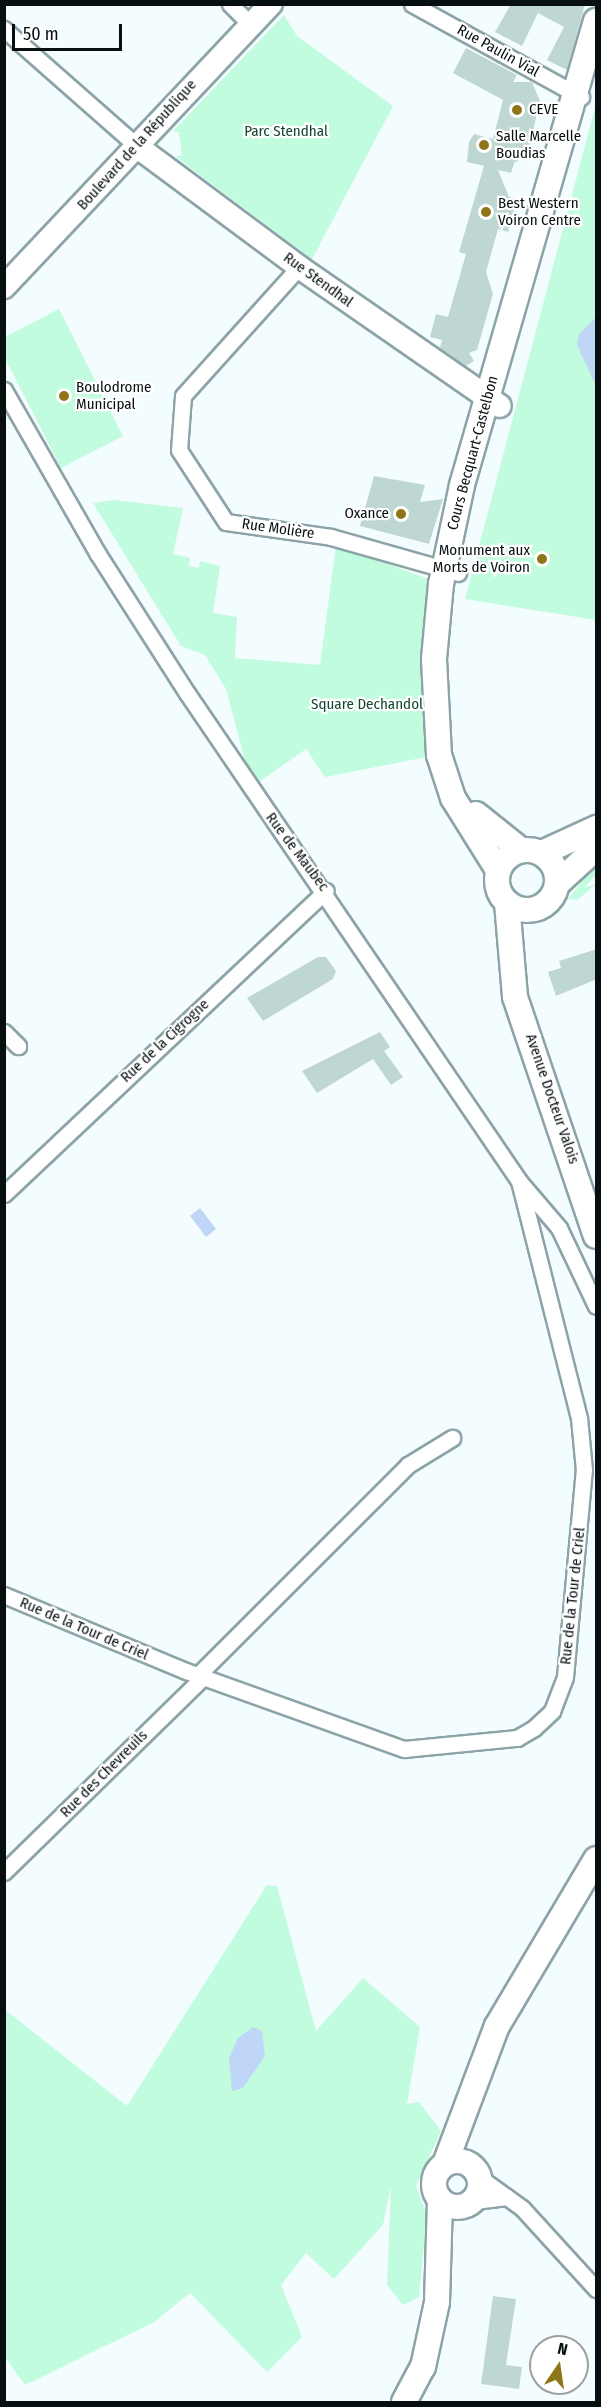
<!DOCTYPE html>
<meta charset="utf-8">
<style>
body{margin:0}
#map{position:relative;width:601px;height:2407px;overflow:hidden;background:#f3fdff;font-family:"Fira Sans Condensed",sans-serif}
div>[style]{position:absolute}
.green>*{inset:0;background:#c0fcdd}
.water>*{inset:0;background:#bfd6f6}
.building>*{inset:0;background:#bfd7d3}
.roads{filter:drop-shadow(2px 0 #8ca3a7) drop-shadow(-2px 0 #8ca3a7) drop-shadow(0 2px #8ca3a7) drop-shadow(0 -2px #8ca3a7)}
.street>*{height:15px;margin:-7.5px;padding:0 7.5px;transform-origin:7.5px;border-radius:7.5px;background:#fff}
.secondary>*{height:22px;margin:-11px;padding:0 11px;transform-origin:11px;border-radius:11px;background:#fff}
.primary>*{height:24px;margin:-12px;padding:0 12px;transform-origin:12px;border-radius:12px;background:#fff}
.primary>.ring{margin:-12px;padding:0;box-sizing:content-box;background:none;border:24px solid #fff;border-radius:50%}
.dots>*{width:16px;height:16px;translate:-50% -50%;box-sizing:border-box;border:3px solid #fff;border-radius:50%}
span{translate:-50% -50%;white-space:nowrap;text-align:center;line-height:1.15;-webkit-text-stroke:4.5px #fff;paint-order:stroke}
.street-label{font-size:15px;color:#070f11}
.poi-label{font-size:15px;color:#070f11}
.left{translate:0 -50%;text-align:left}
.right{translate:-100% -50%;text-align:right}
.park-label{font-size:15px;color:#164631}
.frame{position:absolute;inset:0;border:6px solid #070f11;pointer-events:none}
.north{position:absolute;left:529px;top:2335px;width:60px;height:60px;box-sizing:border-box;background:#fff;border:2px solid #9c9fa0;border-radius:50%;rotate:13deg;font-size:16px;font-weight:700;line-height:24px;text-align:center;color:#070f11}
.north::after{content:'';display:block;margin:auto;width:21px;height:27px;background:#8f751a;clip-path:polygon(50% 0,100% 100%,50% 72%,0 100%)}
.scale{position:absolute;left:12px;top:24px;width:110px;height:27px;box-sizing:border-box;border:3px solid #070f11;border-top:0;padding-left:8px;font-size:18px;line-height:21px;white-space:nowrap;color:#070f11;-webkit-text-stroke:4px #fff;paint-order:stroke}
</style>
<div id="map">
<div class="green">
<div style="clip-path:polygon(284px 15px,297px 36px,393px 106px,312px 259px,176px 157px,182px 155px,179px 132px,173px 131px)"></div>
<div style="clip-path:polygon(596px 104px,596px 620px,465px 599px)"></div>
<div style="clip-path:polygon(59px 309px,123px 436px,61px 468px,4px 356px,5px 337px)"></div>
<div style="clip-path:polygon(114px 500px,183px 508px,173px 554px,190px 558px,189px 566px,199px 568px,200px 561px,220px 566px,213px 613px,237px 617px,235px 658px,320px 665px,336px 545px,437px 582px,432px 756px,325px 777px,306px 749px,252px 787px,226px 689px,205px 655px,181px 646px,93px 503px)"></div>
<div style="clip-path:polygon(596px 864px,596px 875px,584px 888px,596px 884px,577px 900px,568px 899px)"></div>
<div style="clip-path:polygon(267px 1885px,277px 1886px,316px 2031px,363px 1978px,420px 2027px,407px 2104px,419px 2102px,441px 2131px,416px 2186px,427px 2214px,419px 2297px,403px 2305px,387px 2285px,391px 2185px,383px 2225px,334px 2279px,306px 2253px,281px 2285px,302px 2337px,267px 2372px,190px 2293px,154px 2322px,25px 2385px,5px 2357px,4px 2009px,127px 2106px)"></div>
</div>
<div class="water">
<div style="clip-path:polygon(596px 317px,596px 386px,577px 345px,579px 334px)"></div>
<div style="clip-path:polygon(200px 1208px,216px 1229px,206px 1237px,190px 1216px)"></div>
<div style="clip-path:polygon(253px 2027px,262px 2031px,265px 2056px,243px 2088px,232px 2091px,229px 2058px,238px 2038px)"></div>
</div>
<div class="building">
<div style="clip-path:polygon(511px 4px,585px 4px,567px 70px,547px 60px,564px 27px,538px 13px,522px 46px,495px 32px)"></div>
<div style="clip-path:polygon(466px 48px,517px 75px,513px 82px,532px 82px,540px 101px,527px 156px,514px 163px,511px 173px,498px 170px,509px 197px,517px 199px,508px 232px,498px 229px,486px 272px,493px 294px,477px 350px,469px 353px,474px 361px,466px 366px,440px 348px,442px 340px,430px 337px,436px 314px,448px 317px,466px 254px,459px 252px,484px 166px,467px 162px,469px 142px,474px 134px,493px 139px,503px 100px,453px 73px)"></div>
<div style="clip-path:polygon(374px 476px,425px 485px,420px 502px,443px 499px,429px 544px,360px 526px)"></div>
<div style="clip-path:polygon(597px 949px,597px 979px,556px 996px,548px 972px,561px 968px,559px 961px)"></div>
<div style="clip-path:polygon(318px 957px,326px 957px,336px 971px,333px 979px,263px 1021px,247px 998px)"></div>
<div style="clip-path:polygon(380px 1032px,390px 1047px,384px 1051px,403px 1077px,391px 1085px,373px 1059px,317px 1093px,302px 1071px)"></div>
<div style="clip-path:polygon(493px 2296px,516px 2299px,506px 2365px,522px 2367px,519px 2389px,481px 2384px)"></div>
</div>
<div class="roads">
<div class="street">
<div style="left:230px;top:4px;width:27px;rotate:45deg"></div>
<div style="left:412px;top:4px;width:193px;rotate:28.8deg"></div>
<div style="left:4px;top:29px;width:180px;rotate:41.4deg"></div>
<div style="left:299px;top:267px;width:173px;rotate:132deg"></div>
<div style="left:183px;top:396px;width:54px;rotate:94.2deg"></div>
<div style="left:179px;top:450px;width:86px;rotate:56.9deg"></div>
<div style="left:226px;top:522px;width:106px;rotate:8.1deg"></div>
<div style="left:331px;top:537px;width:132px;rotate:15.8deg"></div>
<div style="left:4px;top:390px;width:189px;rotate:60.2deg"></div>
<div style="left:98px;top:554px;width:165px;rotate:57.4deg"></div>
<div style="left:187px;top:693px;width:590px;rotate:55.77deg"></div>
<div style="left:519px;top:1181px;width:62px;rotate:49.6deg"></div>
<div style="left:559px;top:1228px;width:86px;rotate:64.6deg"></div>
<div style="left:4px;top:1032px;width:20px;rotate:45deg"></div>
<div style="left:4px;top:1194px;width:442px;rotate:-43.3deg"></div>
<div style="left:4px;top:1595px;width:197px;rotate:22.7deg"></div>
<div style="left:186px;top:1671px;width:232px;rotate:19.7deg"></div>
<div style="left:404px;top:1749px;width:114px;rotate:-5.6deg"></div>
<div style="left:517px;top:1738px;width:20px;rotate:-30deg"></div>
<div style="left:534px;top:1728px;width:25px;rotate:-43deg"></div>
<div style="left:552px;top:1711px;width:36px;rotate:-69deg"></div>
<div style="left:565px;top:1677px;width:208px;rotate:-84.8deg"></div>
<div style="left:584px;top:1470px;width:52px;rotate:-95.5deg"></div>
<div style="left:579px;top:1418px;width:244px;rotate:-104.2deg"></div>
<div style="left:198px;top:1675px;width:297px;rotate:-45deg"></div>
<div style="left:408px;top:1465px;width:52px;rotate:-31.5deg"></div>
<div style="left:4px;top:1872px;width:279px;rotate:-44.4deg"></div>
<div style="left:479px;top:2177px;width:53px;rotate:35.8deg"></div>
<div style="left:522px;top:2208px;width:110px;rotate:47.6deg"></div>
<div style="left:474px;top:2201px;width:33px;rotate:-7deg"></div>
</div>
<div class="secondary">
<div style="left:139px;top:148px;width:199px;rotate:36.6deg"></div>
<div style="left:299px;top:267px;width:244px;rotate:34.7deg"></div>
<div style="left:4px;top:287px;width:389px;rotate:-46.7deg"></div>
</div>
<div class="primary">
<div style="left:476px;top:814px;width:58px;rotate:38.7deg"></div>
<div class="ring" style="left:497px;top:850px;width:36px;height:36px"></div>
<div style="left:542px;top:853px;width:60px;rotate:-24.8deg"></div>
<div style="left:498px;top:870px;width:85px;rotate:-122deg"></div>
<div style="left:453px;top:798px;width:45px;rotate:-108deg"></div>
<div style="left:439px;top:755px;width:96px;rotate:-93deg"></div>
<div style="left:434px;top:659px;width:75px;rotate:-84.7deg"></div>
<div style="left:441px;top:584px;width:101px;rotate:-78deg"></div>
<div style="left:462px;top:485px;width:483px;rotate:-73.9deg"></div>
<div style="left:557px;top:884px;width:53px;rotate:-42.7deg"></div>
<div style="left:507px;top:903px;width:94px;rotate:85.1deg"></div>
<div style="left:515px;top:997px;width:252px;rotate:71.3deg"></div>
<div class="ring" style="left:434px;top:2161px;width:22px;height:22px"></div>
<div style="left:445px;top:2164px;width:147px;rotate:-69.4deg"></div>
<div style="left:497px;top:2026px;width:194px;rotate:-59.3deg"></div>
<div style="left:404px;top:2402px;width:40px;rotate:-62deg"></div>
<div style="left:423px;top:2367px;width:66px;rotate:-77.8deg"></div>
<div style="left:437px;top:2302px;width:101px;rotate:-88.3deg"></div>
</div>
</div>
<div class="dots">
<div style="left:517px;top:110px;background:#8f751a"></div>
<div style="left:484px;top:145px;background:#8f751a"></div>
<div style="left:486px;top:212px;background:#8f751a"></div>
<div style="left:64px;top:396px;background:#8f751a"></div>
<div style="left:401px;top:514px;background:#8f751a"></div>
<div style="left:542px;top:559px;background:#8f751a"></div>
</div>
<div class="street-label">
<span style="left:498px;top:51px;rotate:29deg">Rue Paulin Vial</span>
<span style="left:137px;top:145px;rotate:-48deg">Boulevard de la République</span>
<span style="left:318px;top:280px;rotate:36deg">Rue Stendhal</span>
<span style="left:473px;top:453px;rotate:-75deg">Cours Becquart-Castelbon</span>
<span style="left:278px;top:529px;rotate:8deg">Rue Molière</span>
<span style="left:297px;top:852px;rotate:53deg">Rue de Maubec</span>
<span style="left:165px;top:1041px;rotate:-43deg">Rue de la Cigrogne</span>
<span style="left:552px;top:1099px;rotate:71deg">Avenue Docteur Valois</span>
<span style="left:573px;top:1596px;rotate:-84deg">Rue de la Tour de Criel</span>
<span style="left:84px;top:1629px;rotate:23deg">Rue de la Tour de Criel</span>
<span style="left:104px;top:1774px;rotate:-45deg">Rue des Chevreuils</span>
</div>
<div class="poi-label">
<span class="left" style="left:529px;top:110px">CEVE</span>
<span class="left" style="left:496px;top:145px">Salle Marcelle<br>Boudias</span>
<span class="left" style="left:498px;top:212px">Best Western<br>Voiron Centre</span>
<span class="left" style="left:76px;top:396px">Boulodrome<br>Municipal</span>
<span class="right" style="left:389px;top:514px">Oxance</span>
<span class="right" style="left:530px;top:559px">Monument aux<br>Morts de Voiron</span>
</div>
<div class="park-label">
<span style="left:286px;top:132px">Parc Stendhal</span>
<span style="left:367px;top:705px">Square Dechandol</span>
</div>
<div class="frame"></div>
<div class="north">N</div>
<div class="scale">50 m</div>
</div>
